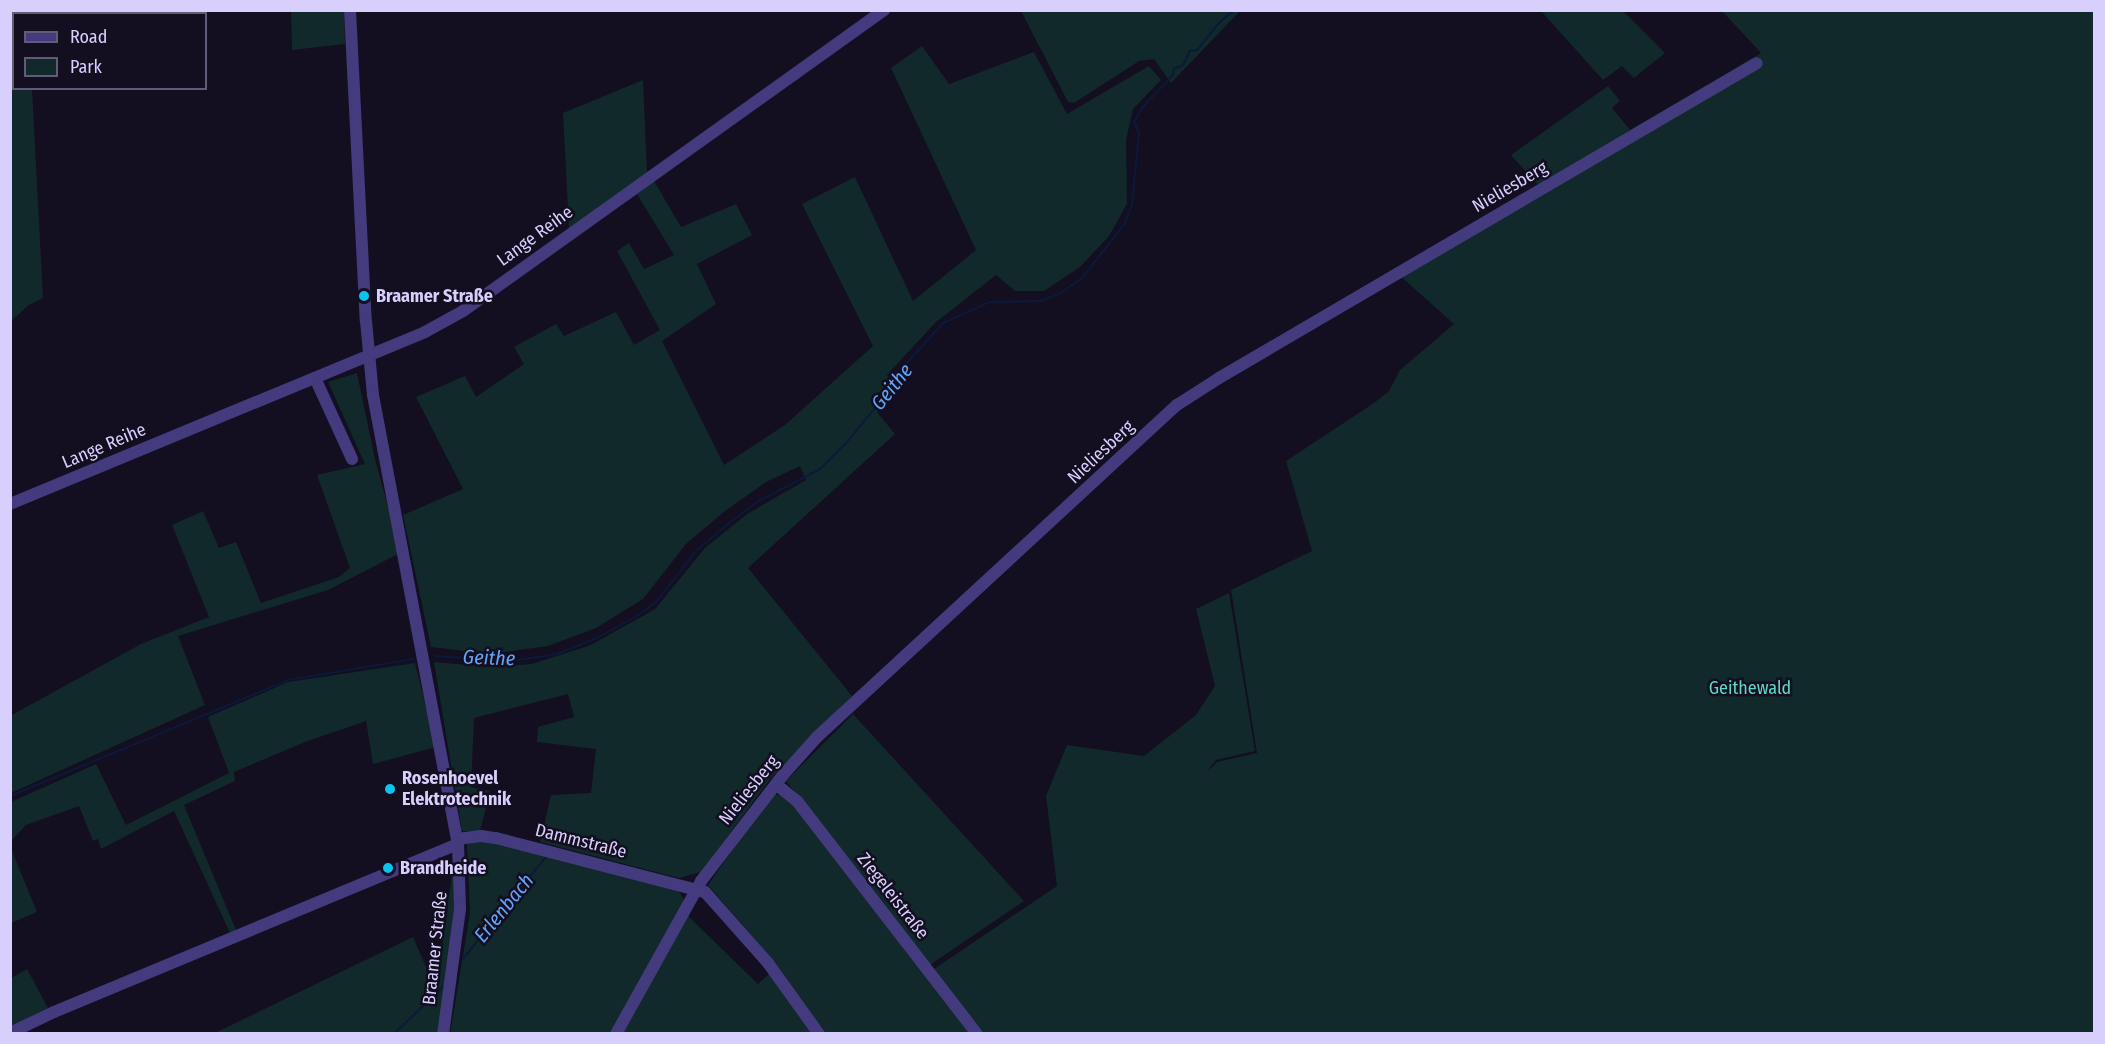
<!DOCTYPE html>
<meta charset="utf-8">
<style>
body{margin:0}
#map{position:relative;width:2105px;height:1044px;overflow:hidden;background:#130e20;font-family:"Fira Sans Condensed",sans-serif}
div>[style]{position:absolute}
.green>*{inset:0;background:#11292a}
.stream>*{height:2px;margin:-1px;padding:0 1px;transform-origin:1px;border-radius:1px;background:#0b193c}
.minor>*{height:12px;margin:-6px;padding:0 6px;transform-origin:6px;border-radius:6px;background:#433b7d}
.dots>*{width:16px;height:16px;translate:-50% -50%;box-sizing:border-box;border:3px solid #130e20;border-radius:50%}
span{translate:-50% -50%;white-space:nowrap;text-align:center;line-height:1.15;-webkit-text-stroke:5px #130e20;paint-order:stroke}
.street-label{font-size:18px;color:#d8cffd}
.poi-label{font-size:18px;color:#d8cffd;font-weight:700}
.left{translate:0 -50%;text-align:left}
.park-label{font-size:18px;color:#5fd9c5}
.water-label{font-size:20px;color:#62a6f8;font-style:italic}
.frame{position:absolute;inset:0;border:12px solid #d8cffd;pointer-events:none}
.legend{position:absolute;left:12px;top:12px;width:195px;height:78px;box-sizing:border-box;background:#130e20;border:2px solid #625b78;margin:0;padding:8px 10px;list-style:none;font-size:18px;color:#d8cffd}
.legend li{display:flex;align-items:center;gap:12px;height:30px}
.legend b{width:30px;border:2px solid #625b78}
</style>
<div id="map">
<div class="green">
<div style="clip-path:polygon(11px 10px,27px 11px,28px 13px,14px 14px,14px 88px,32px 89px,43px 298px,29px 305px,11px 321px)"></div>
<div style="clip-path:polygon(291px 11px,344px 11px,345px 44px,292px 50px)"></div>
<div style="clip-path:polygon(1021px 11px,1240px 11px,1171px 83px,1154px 59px,1139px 61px,1074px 103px,1068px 102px)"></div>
<div style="clip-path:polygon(1541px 11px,1623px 11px,1665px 53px,1634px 78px,1622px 66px,1603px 80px)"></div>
<div style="clip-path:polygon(1722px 11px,2094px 11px,2094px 1033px,984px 1033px,934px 969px,1057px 886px,1046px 796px,1067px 745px,1144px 756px,1196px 715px,1215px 686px,1196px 609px,1229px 593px,1255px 751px,1216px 760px,1206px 773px,1217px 762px,1257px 753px,1231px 590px,1312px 551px,1286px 461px,1374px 403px,1389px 391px,1400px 370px,1454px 324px,1397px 273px,1538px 185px,1511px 155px,1608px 86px,1620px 101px,1612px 108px,1630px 130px,1761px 53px)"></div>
<div style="clip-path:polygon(922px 46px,949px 84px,1034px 52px,1067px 114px,1149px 66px,1161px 80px,1133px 109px,1126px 140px,1127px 204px,1109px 236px,1080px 267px,1044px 291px,1015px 291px,996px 275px,935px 323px,887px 375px,895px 387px,877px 412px,895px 434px,748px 568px,852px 696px,771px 778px,701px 872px,679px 878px,540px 842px,551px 795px,591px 793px,596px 749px,537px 742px,538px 727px,574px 717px,568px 694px,474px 718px,471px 787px,490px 791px,480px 831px,462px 831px,434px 662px,491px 667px,532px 664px,591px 645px,655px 609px,705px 548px,747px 514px,806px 480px,800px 466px,766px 482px,725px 511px,686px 544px,643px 599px,596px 628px,548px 646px,491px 654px,431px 647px,403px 515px,463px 489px,416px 397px,465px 376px,476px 397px,524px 364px,514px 347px,556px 324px,564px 336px,616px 312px,634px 345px,660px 330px,617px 251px,629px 243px,644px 269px,674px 255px,637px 194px,654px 181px,681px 227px,736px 204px,752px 235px,697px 264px,716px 304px,662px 341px,724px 465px,785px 425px,873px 346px,802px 204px,855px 177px,913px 301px,976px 250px,891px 68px)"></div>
<div style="clip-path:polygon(643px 80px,647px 173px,569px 229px,563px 113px)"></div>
<div style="clip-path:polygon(357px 373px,375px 459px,398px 543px,398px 554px,328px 590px,178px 636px,205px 705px,11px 793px,10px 716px,141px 644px,209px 617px,172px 525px,203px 511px,219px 548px,236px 542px,261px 603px,339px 577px,350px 568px,317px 475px,365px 464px,328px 382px)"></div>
<div style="clip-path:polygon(415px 663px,436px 747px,373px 764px,366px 721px,305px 742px,234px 772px,235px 781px,184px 805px,236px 930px,230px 933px,174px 811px,101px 849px,98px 839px,93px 841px,79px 806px,26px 825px,11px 841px,11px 802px,96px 764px,126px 825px,229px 773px,208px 717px,288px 682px)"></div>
<div style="clip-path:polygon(853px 714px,1024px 901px,930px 965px,786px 781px)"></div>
<div style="clip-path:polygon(775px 794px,789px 798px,974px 1033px,825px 1033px,777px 965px,708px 885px,767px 801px)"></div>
<div style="clip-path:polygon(477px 842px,497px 843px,677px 888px,684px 900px,686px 914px,758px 984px,770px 973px,812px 1034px,450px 1034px,470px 913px,467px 844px)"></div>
<div style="clip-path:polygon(10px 846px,37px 912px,11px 923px,10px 923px)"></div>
<div style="clip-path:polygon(453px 867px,457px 898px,438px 1033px,213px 1034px,413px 937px,436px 990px)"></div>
<div style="clip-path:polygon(27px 969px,48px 1008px,11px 1027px,11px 978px)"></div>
</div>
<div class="stream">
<div style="left:435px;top:656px;width:77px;rotate:3.7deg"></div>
<div style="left:512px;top:661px;width:46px;rotate:-8.8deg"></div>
<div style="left:557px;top:654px;width:43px;rotate:-21.8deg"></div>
<div style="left:597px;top:638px;width:49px;rotate:-29.2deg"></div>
<div style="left:640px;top:614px;width:21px;rotate:-37deg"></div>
<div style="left:657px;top:601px;width:65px;rotate:-51.9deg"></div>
<div style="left:697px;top:550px;width:35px;rotate:-40deg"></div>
<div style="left:724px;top:527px;width:41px;rotate:-37.1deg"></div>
<div style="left:757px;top:502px;width:71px;rotate:-27.6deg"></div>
<div style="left:820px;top:469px;width:37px;rotate:-45deg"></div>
<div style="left:846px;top:443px;width:47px;rotate:-50.2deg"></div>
<div style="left:876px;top:407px;width:50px;rotate:-55.7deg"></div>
<div style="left:904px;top:366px;width:58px;rotate:-47.8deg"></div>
<div style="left:943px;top:323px;width:51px;rotate:-24.1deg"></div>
<div style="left:990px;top:302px;width:50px;rotate:-1.1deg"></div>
<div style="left:1040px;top:301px;width:20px;rotate:-20deg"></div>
<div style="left:1059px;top:294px;width:28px;rotate:-35deg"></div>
<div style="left:1082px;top:278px;width:68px;rotate:-51.6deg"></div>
<div style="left:1124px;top:225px;width:22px;rotate:-69deg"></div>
<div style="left:1132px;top:204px;width:71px;rotate:-84.4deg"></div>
<div style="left:1139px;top:133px;width:12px;rotate:-114deg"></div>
<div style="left:1134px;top:122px;width:17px;rotate:-59deg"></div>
<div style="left:1143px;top:107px;width:44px;rotate:-46.8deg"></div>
<div style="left:1173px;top:75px;width:6px;rotate:-81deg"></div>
<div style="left:1174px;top:69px;width:10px;rotate:-24deg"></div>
<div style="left:1183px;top:65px;width:16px;rotate:-63deg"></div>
<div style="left:1190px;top:51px;width:7px;rotate:-8deg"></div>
<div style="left:1197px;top:50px;width:35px;rotate:-51deg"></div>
<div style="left:1219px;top:23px;width:20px;rotate:-41deg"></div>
<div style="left:10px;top:796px;width:301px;rotate:-22.6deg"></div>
<div style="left:288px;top:680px;width:128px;rotate:-9.5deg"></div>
<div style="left:463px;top:959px;width:132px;rotate:-50.9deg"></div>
<div style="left:394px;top:1034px;width:71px;rotate:-43.9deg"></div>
</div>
<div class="minor">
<div style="left:350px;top:10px;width:311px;rotate:87.1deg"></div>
<div style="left:366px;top:321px;width:74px;rotate:84.6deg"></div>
<div style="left:373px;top:395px;width:457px;rotate:79.3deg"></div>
<div style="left:458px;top:844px;width:65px;rotate:88.2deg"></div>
<div style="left:460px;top:909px;width:126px;rotate:97.7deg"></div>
<div style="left:315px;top:378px;width:89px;rotate:65.4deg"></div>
<div style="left:10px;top:504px;width:449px;rotate:-22.5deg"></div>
<div style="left:425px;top:332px;width:43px;rotate:-28.9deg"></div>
<div style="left:463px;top:311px;width:518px;rotate:-35.56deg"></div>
<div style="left:777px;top:785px;width:26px;rotate:39deg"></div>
<div style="left:797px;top:801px;width:294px;rotate:52.3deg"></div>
<div style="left:457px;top:839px;width:24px;rotate:-7deg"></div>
<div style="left:481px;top:836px;width:15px;rotate:8deg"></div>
<div style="left:496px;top:838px;width:216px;rotate:14.5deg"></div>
<div style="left:705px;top:892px;width:95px;rotate:48.4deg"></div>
<div style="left:768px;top:963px;width:87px;rotate:54.3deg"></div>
<div style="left:10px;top:1033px;width:49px;rotate:-25.5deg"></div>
<div style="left:54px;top:1012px;width:438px;rotate:-22.6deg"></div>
<div style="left:616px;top:1034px;width:175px;rotate:-60.9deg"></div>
<div style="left:701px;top:881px;width:134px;rotate:-52.3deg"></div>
<div style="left:783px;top:775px;width:51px;rotate:-48.2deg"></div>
<div style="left:817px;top:737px;width:490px;rotate:-42.7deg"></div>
<div style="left:1177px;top:405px;width:50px;rotate:-32.7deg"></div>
<div style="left:1219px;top:378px;width:623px;rotate:-30.35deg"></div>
</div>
<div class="dots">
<div style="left:364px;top:296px;background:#0ac4ee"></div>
<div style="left:390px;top:789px;background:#0ac4ee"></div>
<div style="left:388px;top:868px;background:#0ac4ee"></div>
</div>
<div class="street-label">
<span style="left:1510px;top:187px;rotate:-30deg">Nieliesberg</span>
<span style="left:535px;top:236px;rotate:-36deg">Lange Reihe</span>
<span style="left:104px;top:446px;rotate:-23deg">Lange Reihe</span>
<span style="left:1101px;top:452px;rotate:-43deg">Nieliesberg</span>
<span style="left:749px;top:790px;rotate:-51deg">Nieliesberg</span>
<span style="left:581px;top:841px;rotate:14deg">Dammstraße</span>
<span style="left:893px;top:896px;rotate:52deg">Ziegeleistraße</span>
<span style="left:435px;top:948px;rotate:-84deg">Braamer Straße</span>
</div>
<div class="poi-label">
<span class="left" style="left:376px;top:296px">Braamer Straße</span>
<span class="left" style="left:402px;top:789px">Rosenhoevel<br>Elektrotechnik</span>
<span class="left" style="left:400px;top:868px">Brandheide</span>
</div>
<div class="park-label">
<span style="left:1750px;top:688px">Geithewald</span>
</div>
<div class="water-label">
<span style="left:892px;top:387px;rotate:-51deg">Geithe</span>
<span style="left:489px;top:658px;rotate:2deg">Geithe</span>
<span style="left:504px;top:908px;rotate:-51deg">Erlenbach</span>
</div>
<div class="frame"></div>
<ul class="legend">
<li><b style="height:8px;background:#433b7d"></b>Road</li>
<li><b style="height:16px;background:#11292a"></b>Park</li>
</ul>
</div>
